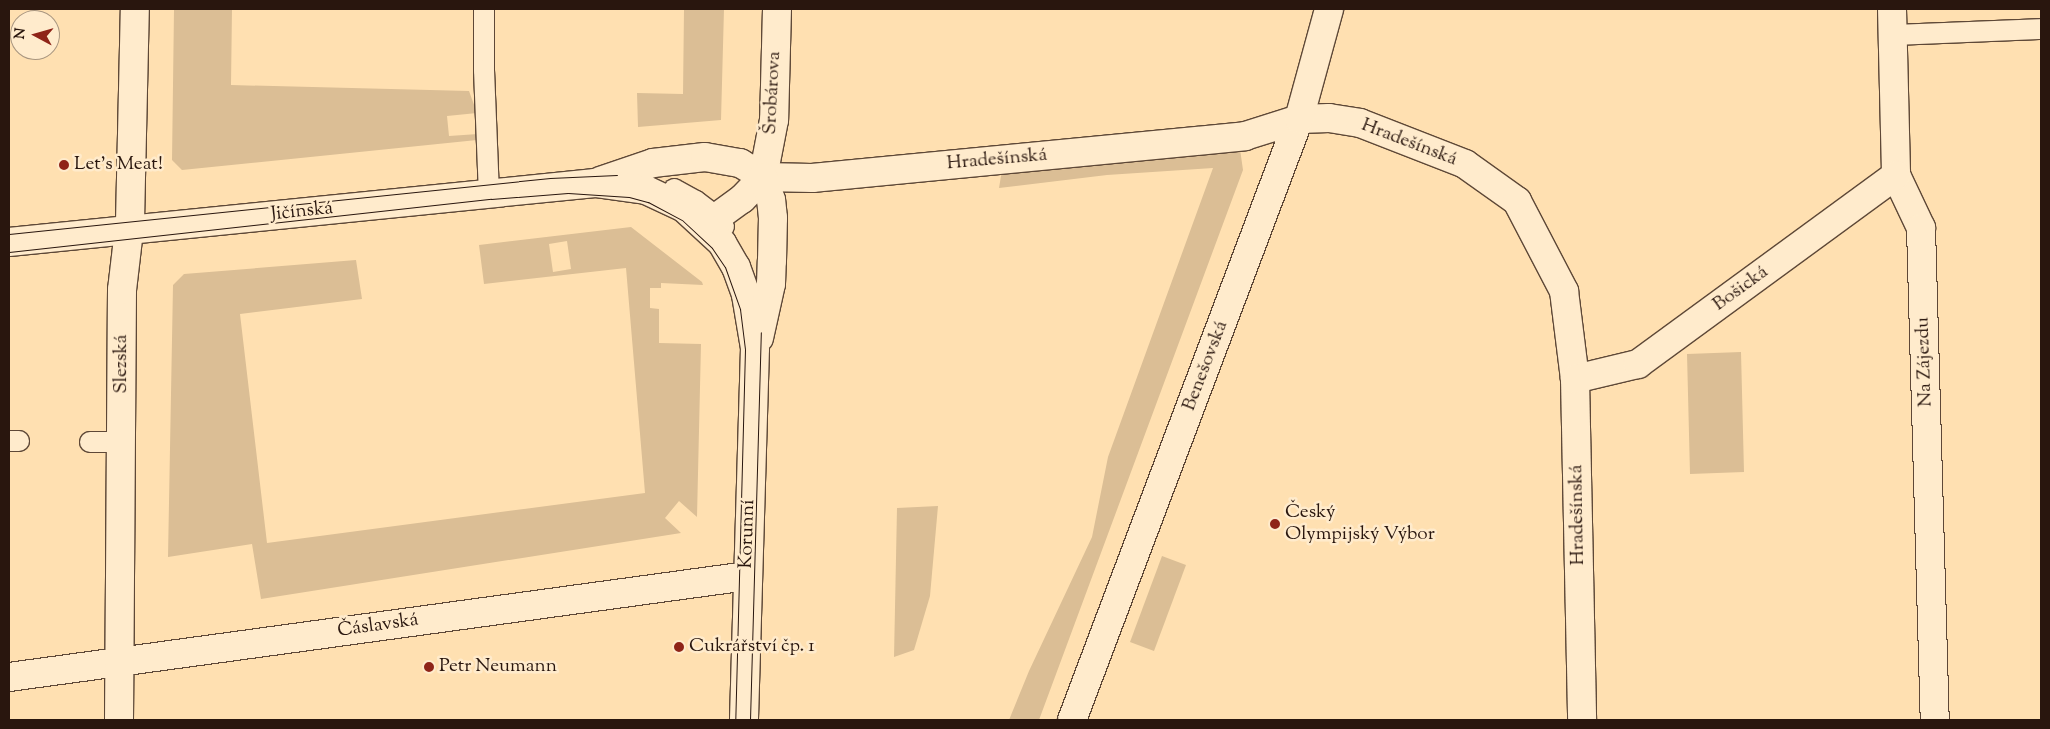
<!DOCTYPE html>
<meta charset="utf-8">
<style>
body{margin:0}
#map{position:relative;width:2050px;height:729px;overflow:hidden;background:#ffe0b1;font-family:"Sorts Mill Goudy",serif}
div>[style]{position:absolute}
.green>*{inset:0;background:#dbbe95}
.roads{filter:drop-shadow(1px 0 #5e4837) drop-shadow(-1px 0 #5e4837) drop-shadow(0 1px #5e4837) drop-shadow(0 -1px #5e4837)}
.service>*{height:20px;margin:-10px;padding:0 10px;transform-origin:10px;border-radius:10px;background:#ffebcc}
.minor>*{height:28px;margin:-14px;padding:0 14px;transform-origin:14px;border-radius:14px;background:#ffebcc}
.tertiary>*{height:28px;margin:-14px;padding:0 14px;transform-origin:14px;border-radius:14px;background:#ffebcc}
.tram>*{height:1px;margin:-0.5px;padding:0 0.5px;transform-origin:0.5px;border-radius:0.5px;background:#29160e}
.dots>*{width:14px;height:14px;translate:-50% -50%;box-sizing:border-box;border:2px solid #ffebcc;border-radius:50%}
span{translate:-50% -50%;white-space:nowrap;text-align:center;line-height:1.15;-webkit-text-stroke:5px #ffebcc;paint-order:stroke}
.street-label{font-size:19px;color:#29160e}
.poi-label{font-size:19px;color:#29160e}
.left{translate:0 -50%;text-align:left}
.frame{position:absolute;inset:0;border:10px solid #29160e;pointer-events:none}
.north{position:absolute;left:10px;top:10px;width:50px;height:50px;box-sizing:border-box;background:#ffebcc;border:1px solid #a99680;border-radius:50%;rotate:276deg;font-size:14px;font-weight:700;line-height:20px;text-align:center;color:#29160e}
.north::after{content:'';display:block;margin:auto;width:18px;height:22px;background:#8f2418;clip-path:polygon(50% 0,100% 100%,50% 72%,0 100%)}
</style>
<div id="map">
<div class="green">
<div style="clip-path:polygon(174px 9px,232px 9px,231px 85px,469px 91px,477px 113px,447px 116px,449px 136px,478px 134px,477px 140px,182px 170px,172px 160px)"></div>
<div style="clip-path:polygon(684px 9px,724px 9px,721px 120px,638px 127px,637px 93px,683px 94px)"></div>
<div style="clip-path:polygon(1240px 149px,1243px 170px,1039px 720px,1009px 720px,1029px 671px,1092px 537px,1108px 457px,1213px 168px,1107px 175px,999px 188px,1002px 170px)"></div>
<div style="clip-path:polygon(evenodd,631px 227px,702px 282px,703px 285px,661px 283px,661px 288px,650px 288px,650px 308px,659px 309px,659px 343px,701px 344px,697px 517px,679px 501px,665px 518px,681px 533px,261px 599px,252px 544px,168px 557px,173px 285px,184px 274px,356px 260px,362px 299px,240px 314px,267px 543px,645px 493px,626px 268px,484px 284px,479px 245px,631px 227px,567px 241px,571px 269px,553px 272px,549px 244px,567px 241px)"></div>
<div style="clip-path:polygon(1741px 352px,1744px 472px,1690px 474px,1687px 354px)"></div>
<div style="clip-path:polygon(938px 506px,930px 596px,914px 650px,894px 657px,897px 508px)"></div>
<div style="clip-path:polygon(1162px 556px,1186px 565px,1154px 651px,1130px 642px)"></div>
</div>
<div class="roads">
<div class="service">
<div style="left:484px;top:9px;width:61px;rotate:90deg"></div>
<div style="left:484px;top:70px;width:123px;rotate:87.7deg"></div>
<div style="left:1892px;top:35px;width:149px;rotate:-2.3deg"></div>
<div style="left:674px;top:189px;width:25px;rotate:29deg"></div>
<div style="left:696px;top:201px;width:26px;rotate:37deg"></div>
<div style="left:717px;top:217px;width:12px;rotate:55deg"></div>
<div style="left:9px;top:441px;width:10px"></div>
<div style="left:90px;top:442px;width:32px"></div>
</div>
<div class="minor">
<div style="left:777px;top:9px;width:111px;rotate:91.5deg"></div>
<div style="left:774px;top:120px;width:58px;rotate:100.9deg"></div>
<div style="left:763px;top:177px;width:49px;rotate:1.2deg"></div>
<div style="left:812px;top:178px;width:435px;rotate:-5.5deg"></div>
<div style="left:1245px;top:136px;width:57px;rotate:-17.5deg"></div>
<div style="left:1299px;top:119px;width:30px;rotate:-2deg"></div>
<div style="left:1329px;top:118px;width:31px;rotate:9deg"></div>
<div style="left:1360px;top:123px;width:113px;rotate:21.3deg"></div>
<div style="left:1465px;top:164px;width:64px;rotate:35.4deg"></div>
<div style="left:1517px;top:201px;width:102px;rotate:62.4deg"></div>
<div style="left:1564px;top:291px;width:89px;rotate:82.9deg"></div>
<div style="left:1575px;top:379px;width:341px;rotate:88.8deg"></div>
<div style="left:1892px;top:9px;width:166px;rotate:88.6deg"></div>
<div style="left:1896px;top:175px;width:59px;rotate:64.7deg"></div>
<div style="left:1921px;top:228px;width:492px;rotate:88.4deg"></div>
<div style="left:1575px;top:379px;width:65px;rotate:-13.4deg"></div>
<div style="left:1638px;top:364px;width:320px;rotate:-36.2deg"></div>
<div style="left:9px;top:677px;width:745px;rotate:-7.79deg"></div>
<div style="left:119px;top:720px;width:430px;rotate:-89.6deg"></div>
<div style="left:122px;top:290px;width:68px;rotate:-83.3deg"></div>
<div style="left:130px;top:222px;width:213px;rotate:-88.7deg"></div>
</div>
<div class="tertiary">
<div style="left:600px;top:181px;width:56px;rotate:-18.8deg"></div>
<div style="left:653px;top:163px;width:52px;rotate:-6.6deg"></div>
<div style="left:705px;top:157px;width:36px;rotate:10deg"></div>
<div style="left:740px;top:163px;width:27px;rotate:31deg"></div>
<div style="left:703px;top:223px;width:15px;rotate:-23deg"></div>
<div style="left:717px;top:217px;width:31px;rotate:-36deg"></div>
<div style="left:742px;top:199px;width:30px;rotate:-46deg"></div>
<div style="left:9px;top:242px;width:589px;rotate:-5.75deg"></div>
<div style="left:595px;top:183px;width:51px;rotate:7.8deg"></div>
<div style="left:646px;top:190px;width:42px;rotate:25.3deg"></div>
<div style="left:684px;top:208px;width:52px;rotate:42.6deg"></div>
<div style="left:722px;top:243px;width:28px;rotate:60deg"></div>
<div style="left:736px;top:267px;width:30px;rotate:70deg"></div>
<div style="left:746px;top:295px;width:54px;rotate:80.4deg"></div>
<div style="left:755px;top:348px;width:372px;rotate:91.7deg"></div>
<div style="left:759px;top:338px;width:55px;rotate:-77.5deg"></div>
<div style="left:771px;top:284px;width:23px;rotate:-88deg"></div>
<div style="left:772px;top:261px;width:43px;rotate:-88.7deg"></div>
<div style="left:773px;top:218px;width:18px;rotate:-96deg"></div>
<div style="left:771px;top:200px;width:24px;rotate:-109deg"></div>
<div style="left:1072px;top:720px;width:642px;rotate:-69.31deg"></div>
<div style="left:1299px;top:119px;width:114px;rotate:-74.7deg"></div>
</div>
</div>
<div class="tram">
<div style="left:9px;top:234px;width:544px;rotate:-5.91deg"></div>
<div style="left:550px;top:178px;width:67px;rotate:-2.6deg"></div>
<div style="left:9px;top:252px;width:485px;rotate:-6.3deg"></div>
<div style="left:491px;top:199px;width:77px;rotate:-4.5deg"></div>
<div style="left:568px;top:193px;width:61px;rotate:3.8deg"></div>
<div style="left:629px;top:197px;width:20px;rotate:15deg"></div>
<div style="left:648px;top:202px;width:38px;rotate:28deg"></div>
<div style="left:682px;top:220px;width:41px;rotate:43deg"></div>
<div style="left:712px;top:248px;width:23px;rotate:56deg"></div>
<div style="left:725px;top:267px;width:45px;rotate:70.3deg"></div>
<div style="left:740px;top:309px;width:40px;rotate:82.9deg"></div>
<div style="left:745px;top:349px;width:371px;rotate:91.5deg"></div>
<div style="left:750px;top:720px;width:388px;rotate:-88.4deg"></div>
</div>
<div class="dots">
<div style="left:64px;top:165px;background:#8f2418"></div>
<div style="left:1275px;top:524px;background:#8f2418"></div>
<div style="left:679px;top:647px;background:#8f2418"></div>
<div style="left:429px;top:667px;background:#8f2418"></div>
</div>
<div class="street-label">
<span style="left:773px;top:93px;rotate:-87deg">Šrobárova</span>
<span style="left:1409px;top:143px;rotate:21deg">Hradešínská</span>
<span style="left:997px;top:160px;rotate:-5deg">Hradešínská</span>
<span style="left:302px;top:212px;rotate:-6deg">Jičínská</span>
<span style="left:1741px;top:289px;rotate:-36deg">Bošická</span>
<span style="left:1925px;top:362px;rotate:-92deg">Na Zájezdu</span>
<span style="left:122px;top:364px;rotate:-90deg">Slezská</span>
<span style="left:1206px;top:366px;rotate:-69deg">Benešovská</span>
<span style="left:1578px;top:515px;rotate:-91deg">Hradešínská</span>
<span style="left:748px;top:534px;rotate:-88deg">Korunní</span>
<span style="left:378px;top:626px;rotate:-8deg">Čáslavská</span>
</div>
<div class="poi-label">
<span class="left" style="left:74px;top:165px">Let's Meat!</span>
<span class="left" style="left:1285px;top:524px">Český<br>Olympijský Výbor</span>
<span class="left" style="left:689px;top:647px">Cukrářství čp. 1</span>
<span class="left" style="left:439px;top:667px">Petr Neumann</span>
</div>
<div class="frame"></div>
<div class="north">N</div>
</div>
